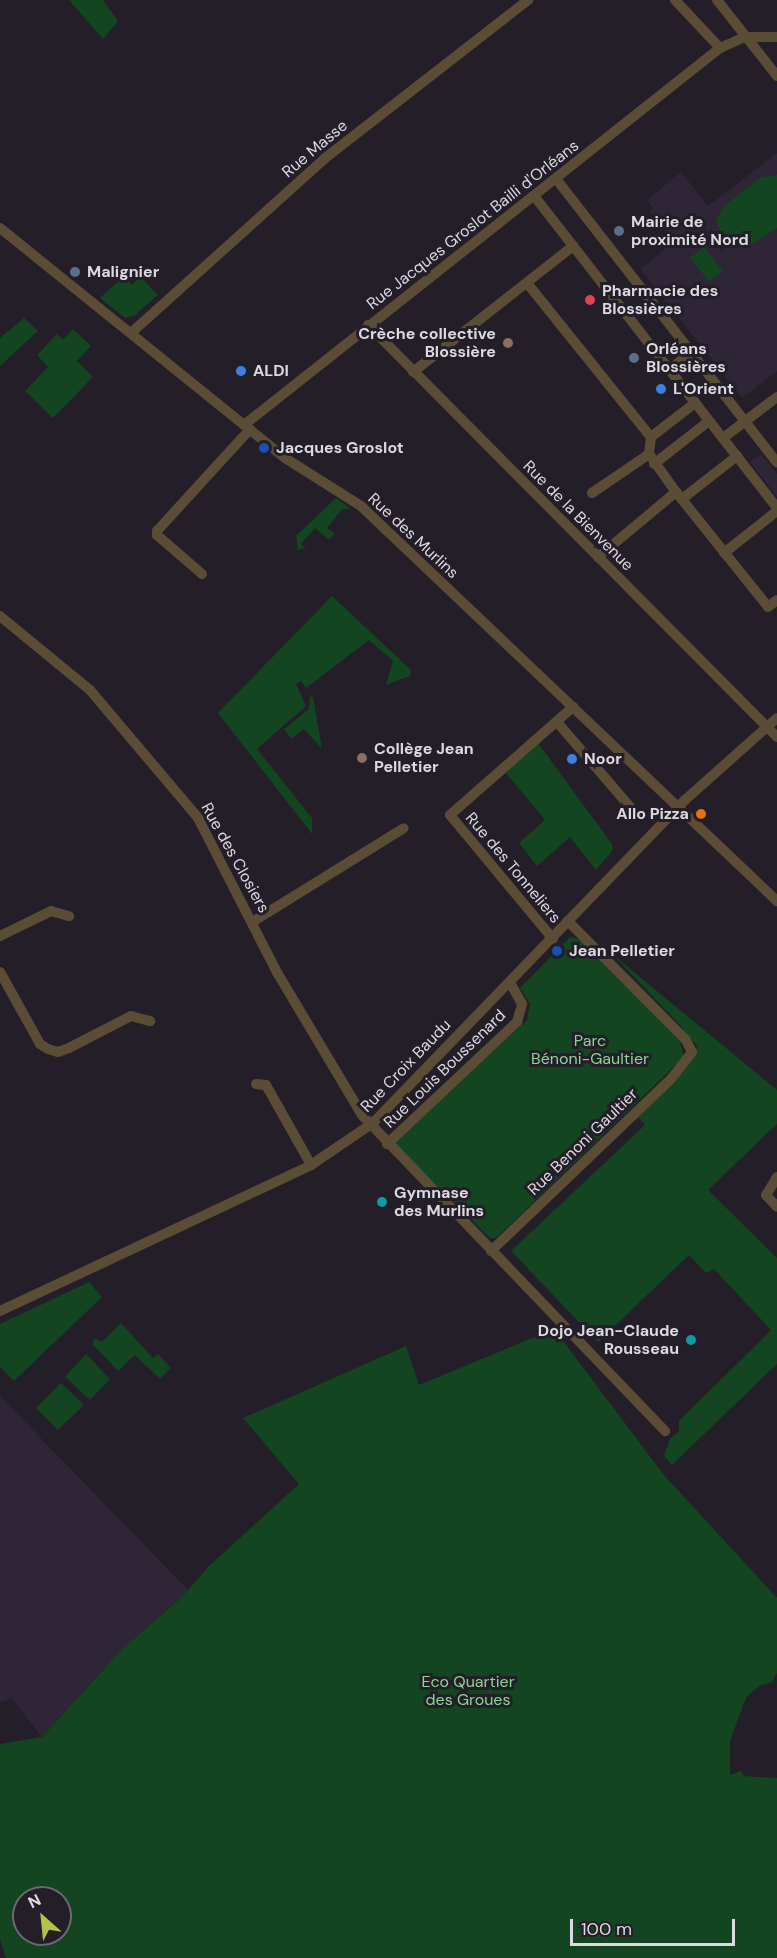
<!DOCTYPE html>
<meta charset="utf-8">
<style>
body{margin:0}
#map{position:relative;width:777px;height:1958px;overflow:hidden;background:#231e28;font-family:"DM Sans",sans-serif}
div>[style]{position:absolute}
.built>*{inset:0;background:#2e2536}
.green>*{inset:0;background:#124520}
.street>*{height:10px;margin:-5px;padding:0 5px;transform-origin:5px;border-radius:5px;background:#5b4c36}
.dots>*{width:16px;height:16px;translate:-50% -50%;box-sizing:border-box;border:3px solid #231e28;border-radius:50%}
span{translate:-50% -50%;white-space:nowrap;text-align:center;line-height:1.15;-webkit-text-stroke:6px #231e28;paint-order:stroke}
.street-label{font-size:16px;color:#ddd9e1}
.poi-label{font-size:16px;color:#ddd9e1;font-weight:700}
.left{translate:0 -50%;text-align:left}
.right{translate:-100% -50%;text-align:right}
.park-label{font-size:16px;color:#89d797}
.north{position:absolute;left:12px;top:1886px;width:60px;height:60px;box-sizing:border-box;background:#231e28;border:2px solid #6d6972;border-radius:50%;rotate:333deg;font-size:16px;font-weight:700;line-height:24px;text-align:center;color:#ddd9e1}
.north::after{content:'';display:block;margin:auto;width:21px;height:27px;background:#b2c34c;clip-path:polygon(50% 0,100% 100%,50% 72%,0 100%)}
.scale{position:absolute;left:570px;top:1919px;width:165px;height:27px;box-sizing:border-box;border:3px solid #ddd9e1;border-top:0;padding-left:8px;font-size:18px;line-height:21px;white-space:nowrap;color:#ddd9e1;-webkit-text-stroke:4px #231e28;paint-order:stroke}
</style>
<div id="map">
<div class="built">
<div style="clip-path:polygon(777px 153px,777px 371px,742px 398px,716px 366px,744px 344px,716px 365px,640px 269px,665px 249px,658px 240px,667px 233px,649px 211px,653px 208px,647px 200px,681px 172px,708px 206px)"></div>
<div style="clip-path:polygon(761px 454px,777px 474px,777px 497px,750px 462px)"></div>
<div style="clip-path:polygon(0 1396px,189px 1591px,122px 1649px,42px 1737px,12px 1699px,0 1702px)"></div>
</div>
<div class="green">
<div style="clip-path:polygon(69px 0,103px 0,118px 21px,103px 39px)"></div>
<div style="clip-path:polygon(777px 175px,777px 228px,745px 249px,725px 242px,716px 220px,723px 207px,761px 177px)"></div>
<div style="clip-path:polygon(704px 247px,723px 271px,709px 282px,690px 258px)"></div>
<div style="clip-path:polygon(124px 276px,132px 285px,141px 277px,158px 295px,134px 316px,125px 318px,100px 298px)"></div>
<div style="clip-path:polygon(24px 318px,38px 331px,0 366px,0 338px)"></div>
<div style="clip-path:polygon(73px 329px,91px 346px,77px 361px,93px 377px,53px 418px,25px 391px,48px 367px,37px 355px,57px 334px,63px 340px)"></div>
<div style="clip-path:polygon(336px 498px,351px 509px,342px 509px,327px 528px,335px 534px,329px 540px,315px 528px,301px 544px,307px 552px,302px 548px,298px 551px,296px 536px)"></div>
<div style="clip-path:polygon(332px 596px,411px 670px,410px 676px,386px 685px,393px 661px,369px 640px,306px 688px,301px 681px,296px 684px,306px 706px,257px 749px,312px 818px,312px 834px,218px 713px)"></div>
<div style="clip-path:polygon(310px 696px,313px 697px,322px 749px,304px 729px,291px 739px,284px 729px,309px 709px)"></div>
<div style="clip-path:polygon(538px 743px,612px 844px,613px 850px,596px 870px,570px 837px,537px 866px,519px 843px,545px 820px,505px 772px)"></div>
<div style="clip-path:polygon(570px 937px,580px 939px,680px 1041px,684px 1057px,496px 1238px,490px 1238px,393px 1142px,527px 1020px,530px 1004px,520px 988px)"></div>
<div style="clip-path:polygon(612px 954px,777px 1090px,777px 1124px,708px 1190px,777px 1258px,777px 1364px,672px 1465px,664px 1456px,670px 1439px,679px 1431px,679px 1421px,771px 1330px,714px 1269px,706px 1273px,689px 1255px,598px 1342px,511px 1251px,645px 1125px,637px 1116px,696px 1055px,697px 1046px,679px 1024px)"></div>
<div style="clip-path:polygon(89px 1282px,102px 1297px,14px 1381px,0 1367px,0 1324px)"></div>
<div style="clip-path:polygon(121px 1323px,153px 1358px,158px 1354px,171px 1368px,160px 1379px,135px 1355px,118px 1371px,93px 1345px,94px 1338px,102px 1342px)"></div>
<div style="clip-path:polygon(evenodd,554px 1329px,664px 1475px,777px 1598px,777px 1673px,772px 1682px,759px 1686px,746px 1698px,730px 1741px,730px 1775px,741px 1771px,744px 1776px,777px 1778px,777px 1958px,6px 1958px,0 1939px,0 1744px,42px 1737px,122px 1649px,182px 1597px,208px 1567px,299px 1484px,243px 1418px,406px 1346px,419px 1385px,554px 1329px,24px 1898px,60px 1898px,60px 1934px,24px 1934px,24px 1898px)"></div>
<div style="clip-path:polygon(86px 1354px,110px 1379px,90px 1400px,65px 1377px)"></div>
<div style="clip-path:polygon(61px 1383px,84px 1405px,58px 1430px,36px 1408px)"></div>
</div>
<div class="street">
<div style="left:675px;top:0;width:66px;rotate:46.8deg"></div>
<div style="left:717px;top:0;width:97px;rotate:51.7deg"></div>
<div style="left:557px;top:180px;width:358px;rotate:52.1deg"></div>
<div style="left:535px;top:197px;width:394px;rotate:52.1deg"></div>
<div style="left:0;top:228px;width:366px;rotate:38.9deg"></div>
<div style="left:285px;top:458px;width:90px;rotate:32.3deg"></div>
<div style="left:361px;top:506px;width:574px;rotate:43.52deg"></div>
<div style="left:527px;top:283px;width:198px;rotate:51.2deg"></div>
<div style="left:651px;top:437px;width:17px;rotate:97deg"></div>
<div style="left:649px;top:454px;width:47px;rotate:54.6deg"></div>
<div style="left:676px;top:492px;width:147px;rotate:51.3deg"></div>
<div style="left:768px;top:607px;width:11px;rotate:-38deg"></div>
<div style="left:368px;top:325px;width:581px;rotate:45.21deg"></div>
<div style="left:131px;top:333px;width:260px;rotate:-42deg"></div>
<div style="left:324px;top:159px;width:259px;rotate:-37.9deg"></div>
<div style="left:669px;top:370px;width:29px;rotate:-38deg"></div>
<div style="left:413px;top:372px;width:204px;rotate:-38.2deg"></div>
<div style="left:244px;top:425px;width:607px;rotate:-38.38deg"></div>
<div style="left:720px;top:48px;width:27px;rotate:-24deg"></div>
<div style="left:745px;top:37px;width:32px"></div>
<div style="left:651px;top:437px;width:56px;rotate:-37.7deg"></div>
<div style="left:723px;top:438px;width:68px;rotate:-37.2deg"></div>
<div style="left:654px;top:464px;width:70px;rotate:-38deg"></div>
<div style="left:592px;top:493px;width:69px;rotate:-34.4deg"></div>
<div style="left:682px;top:499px;width:70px;rotate:-38deg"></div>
<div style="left:724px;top:553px;width:68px;rotate:-38.4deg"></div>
<div style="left:598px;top:557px;width:102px;rotate:-39.8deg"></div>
<div style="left:202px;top:574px;width:60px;rotate:-139.1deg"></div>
<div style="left:157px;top:535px;width:4px;rotate:-90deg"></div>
<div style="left:157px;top:531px;width:138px;rotate:-47.6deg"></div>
<div style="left:0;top:616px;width:117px;rotate:39.4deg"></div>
<div style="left:90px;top:690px;width:167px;rotate:49.8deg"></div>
<div style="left:198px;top:818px;width:175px;rotate:62.9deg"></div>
<div style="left:278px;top:974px;width:164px;rotate:59.2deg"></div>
<div style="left:362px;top:1115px;width:438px;rotate:46.2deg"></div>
<div style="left:557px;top:722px;width:121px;rotate:49.3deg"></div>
<div style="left:254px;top:921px;width:176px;rotate:-31.8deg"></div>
<div style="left:0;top:936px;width:57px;rotate:-26.1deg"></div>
<div style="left:51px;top:911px;width:19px;rotate:16deg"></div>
<div style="left:553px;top:939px;width:161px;rotate:-129.7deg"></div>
<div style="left:450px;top:815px;width:164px;rotate:-41.3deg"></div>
<div style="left:0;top:972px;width:82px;rotate:60.9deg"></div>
<div style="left:40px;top:1044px;width:9px;rotate:32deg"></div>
<div style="left:48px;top:1049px;width:10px;rotate:17deg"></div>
<div style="left:58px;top:1052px;width:12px;rotate:-20deg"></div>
<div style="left:69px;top:1048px;width:70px;rotate:-27.3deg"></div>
<div style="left:131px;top:1016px;width:20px;rotate:15deg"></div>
<div style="left:256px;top:1084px;width:10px;rotate:6deg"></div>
<div style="left:266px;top:1085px;width:92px;rotate:60.6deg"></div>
<div style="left:387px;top:1144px;width:178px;rotate:-43.2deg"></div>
<div style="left:517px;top:1022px;width:19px;rotate:-74deg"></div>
<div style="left:522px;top:1004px;width:25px;rotate:-119deg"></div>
<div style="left:777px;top:1177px;width:21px;rotate:121deg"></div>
<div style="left:766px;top:1195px;width:16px;rotate:47deg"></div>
<div style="left:491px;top:1251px;width:249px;rotate:-43.7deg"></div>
<div style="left:671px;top:1079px;width:34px;rotate:-52deg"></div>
<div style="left:692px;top:1052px;width:13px;rotate:-117deg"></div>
<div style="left:686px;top:1040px;width:168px;rotate:-134.8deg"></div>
<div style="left:0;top:1311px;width:344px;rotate:-25.1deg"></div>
<div style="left:311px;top:1165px;width:75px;rotate:-34.1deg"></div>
<div style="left:373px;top:1123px;width:449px;rotate:-46deg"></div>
<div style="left:685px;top:800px;width:123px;rotate:-41.7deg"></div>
</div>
<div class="dots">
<div style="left:619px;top:231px;background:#5c6f8a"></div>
<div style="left:75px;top:272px;background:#5c6f8a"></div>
<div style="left:590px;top:300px;background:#e0444e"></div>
<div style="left:508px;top:343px;background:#8d6e63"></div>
<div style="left:634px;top:358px;background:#5c6f8a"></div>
<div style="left:241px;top:371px;background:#3f7fe0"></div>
<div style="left:661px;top:389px;background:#3f7fe0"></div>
<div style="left:264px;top:448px;background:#1a4fb4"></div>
<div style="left:362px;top:758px;background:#8d6e63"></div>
<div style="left:572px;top:759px;background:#3f7fe0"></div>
<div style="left:701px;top:814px;background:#e8710a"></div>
<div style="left:557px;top:951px;background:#1a4fb4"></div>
<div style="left:382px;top:1202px;background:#0f9aa8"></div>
<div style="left:691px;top:1340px;background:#0f9aa8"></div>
</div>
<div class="street-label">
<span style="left:315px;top:149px;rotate:-40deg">Rue Masse</span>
<span style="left:473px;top:225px;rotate:-38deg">Rue Jacques Groslot Bailli d'Orléans</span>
<span style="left:578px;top:516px;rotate:45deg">Rue de la Bienvenue</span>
<span style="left:413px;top:536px;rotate:43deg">Rue des Murlins</span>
<span style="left:235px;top:858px;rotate:61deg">Rue des Closiers</span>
<span style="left:513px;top:868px;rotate:50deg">Rue des Tonneliers</span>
<span style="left:406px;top:1066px;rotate:-46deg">Rue Croix Baudu</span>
<span style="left:445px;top:1069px;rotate:-44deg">Rue Louis Boussenard</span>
<span style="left:583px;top:1142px;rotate:-44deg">Rue Benoni Gaultier</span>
</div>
<div class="poi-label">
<span class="left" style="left:631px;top:231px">Mairie de<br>proximité Nord</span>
<span class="left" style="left:87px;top:272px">Malignier</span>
<span class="left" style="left:602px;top:300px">Pharmacie des<br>Blossières</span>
<span class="right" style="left:496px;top:343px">Crèche collective<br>Blossière</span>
<span class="left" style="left:646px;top:358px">Orléans<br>Blossières</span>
<span class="left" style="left:253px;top:371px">ALDI</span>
<span class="left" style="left:673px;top:389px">L'Orient</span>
<span class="left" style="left:276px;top:448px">Jacques Groslot</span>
<span class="left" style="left:374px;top:758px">Collège Jean<br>Pelletier</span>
<span class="left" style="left:584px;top:759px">Noor</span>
<span class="right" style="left:689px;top:814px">Allo Pizza</span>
<span class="left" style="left:569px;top:951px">Jean Pelletier</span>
<span class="left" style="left:394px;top:1202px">Gymnase<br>des Murlins</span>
<span class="right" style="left:679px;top:1340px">Dojo Jean-Claude<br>Rousseau</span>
</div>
<div class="park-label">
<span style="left:590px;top:1050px">Parc<br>Bénoni-Gaultier</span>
<span style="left:468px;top:1691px">Eco Quartier<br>des Groues</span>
</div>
<div class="north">N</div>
<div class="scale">100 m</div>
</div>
